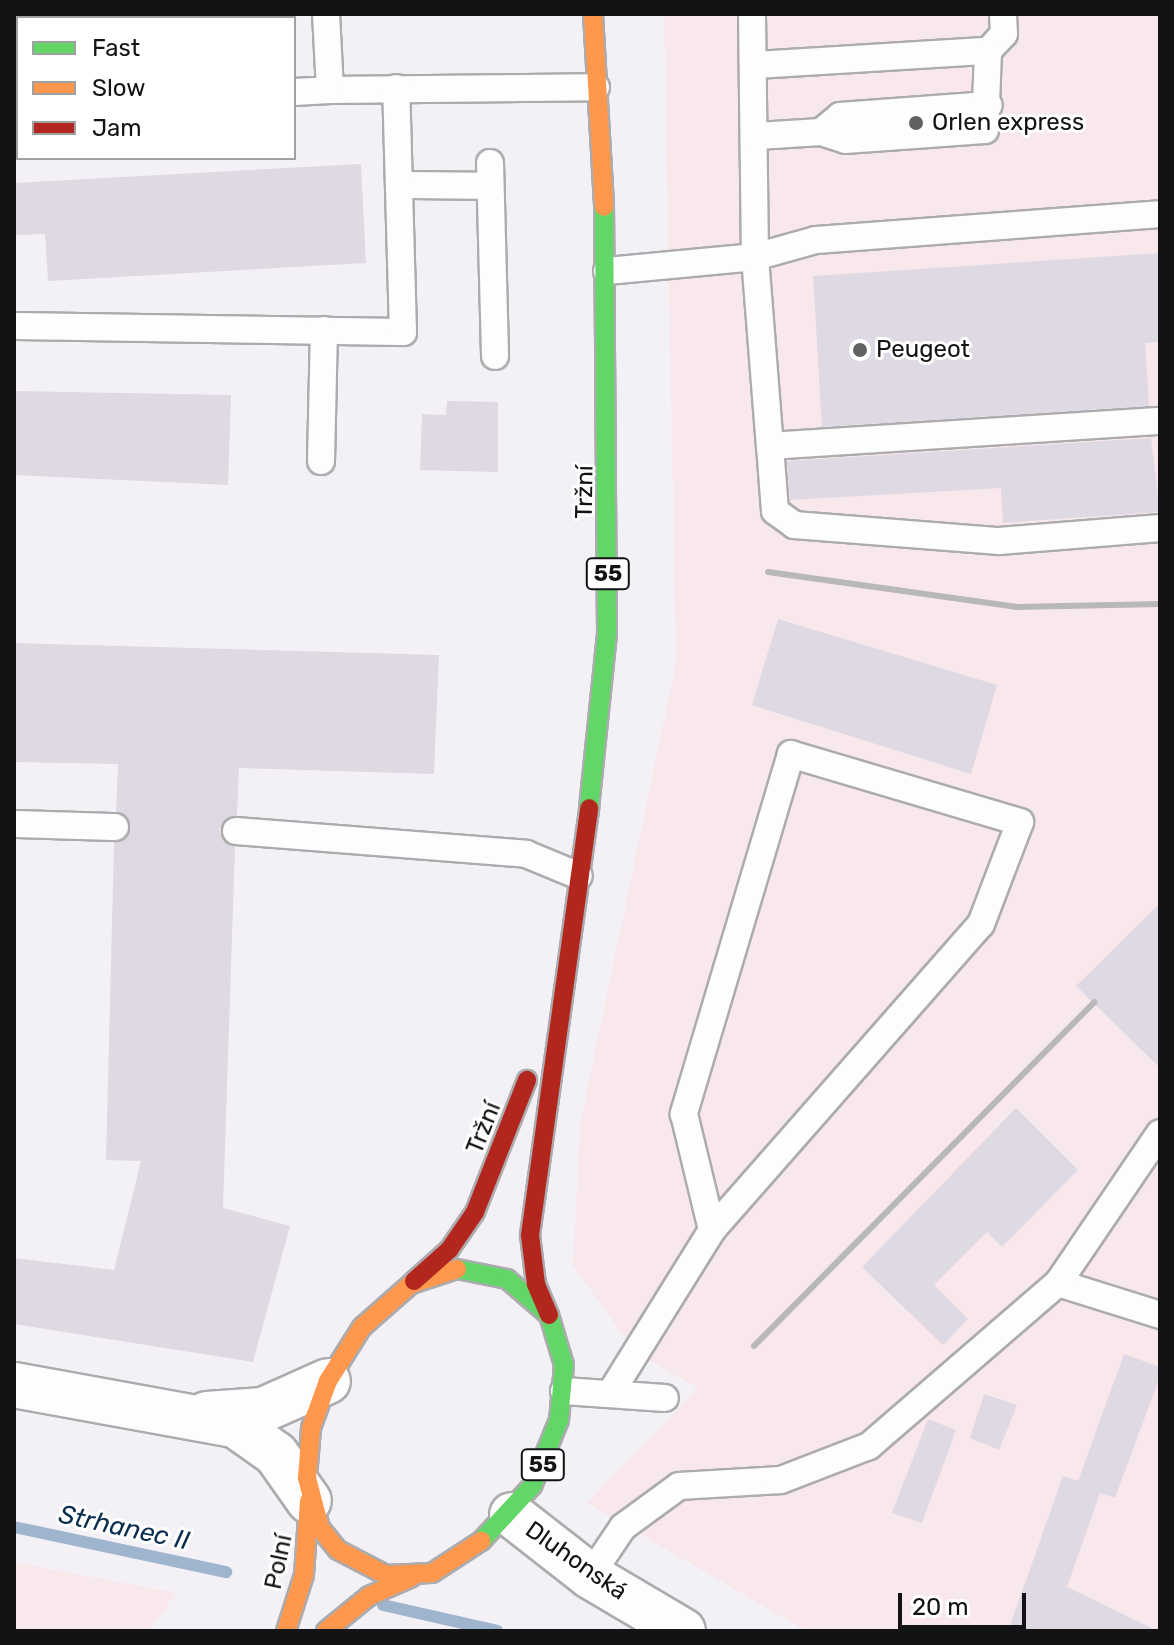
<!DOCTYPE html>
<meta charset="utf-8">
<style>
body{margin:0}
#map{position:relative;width:1174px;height:1645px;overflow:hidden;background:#f4f1f6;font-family:Rubik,sans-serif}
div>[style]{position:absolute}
.commercial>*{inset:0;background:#f8e8ec}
.stream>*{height:12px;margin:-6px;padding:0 6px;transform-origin:6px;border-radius:6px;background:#9fb4cd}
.building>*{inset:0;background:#ded9e3}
.roads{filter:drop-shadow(2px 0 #acabad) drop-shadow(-2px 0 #acabad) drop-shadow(0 2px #acabad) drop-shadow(0 -2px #acabad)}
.lane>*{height:26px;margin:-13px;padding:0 13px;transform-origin:13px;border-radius:13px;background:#fdfdfe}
.street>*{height:44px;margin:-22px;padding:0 22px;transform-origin:22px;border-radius:22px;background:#fdfdfe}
.fast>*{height:18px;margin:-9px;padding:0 9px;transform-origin:9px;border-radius:9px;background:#63d668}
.slow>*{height:18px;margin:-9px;padding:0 9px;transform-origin:9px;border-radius:9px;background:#ff974d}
.jam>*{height:18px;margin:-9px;padding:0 9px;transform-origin:9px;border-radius:9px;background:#b3261e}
.rail>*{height:6px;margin:-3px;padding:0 3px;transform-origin:3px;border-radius:3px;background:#b8b7b9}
.dots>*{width:22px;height:22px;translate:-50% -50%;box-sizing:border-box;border:4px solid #fff;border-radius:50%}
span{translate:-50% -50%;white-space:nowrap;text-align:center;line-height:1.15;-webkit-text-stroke:6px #fff;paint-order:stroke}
.shield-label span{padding:2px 6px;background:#fff;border:2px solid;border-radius:6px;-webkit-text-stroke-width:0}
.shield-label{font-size:22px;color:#131214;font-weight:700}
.poi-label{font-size:24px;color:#131214}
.left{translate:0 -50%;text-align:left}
.street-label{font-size:24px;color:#131214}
.water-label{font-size:26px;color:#0b2e4f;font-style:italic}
.frame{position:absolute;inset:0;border:16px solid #131214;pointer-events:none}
.legend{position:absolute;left:16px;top:16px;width:280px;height:144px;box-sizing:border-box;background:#fff;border:2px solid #a1a0a1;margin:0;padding:10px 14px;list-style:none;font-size:24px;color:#131214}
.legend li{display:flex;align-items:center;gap:16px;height:40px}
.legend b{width:40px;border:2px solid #a1a0a1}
.scale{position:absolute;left:898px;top:1593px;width:128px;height:36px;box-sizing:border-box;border:4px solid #131214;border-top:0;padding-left:10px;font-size:24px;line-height:28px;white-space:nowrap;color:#131214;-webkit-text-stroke:6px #fff;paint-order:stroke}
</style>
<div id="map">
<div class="commercial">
<div style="clip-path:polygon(664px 14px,1160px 14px,1160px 1631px,806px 1631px,587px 1503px,698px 1388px,636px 1353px,573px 1266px,580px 1124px,676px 662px)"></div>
<div style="clip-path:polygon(14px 1562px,176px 1593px,149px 1631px,14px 1631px)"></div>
</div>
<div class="stream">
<div style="left:14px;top:1527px;width:217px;rotate:12deg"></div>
<div style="left:383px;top:1605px;width:117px;rotate:12.8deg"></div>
</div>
<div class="building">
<div style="clip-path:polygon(361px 164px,366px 263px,48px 281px,45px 234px,14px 235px,14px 183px)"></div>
<div style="clip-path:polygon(1160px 253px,1160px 342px,1145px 343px,1149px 406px,822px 427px,813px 276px)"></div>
<div style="clip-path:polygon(14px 391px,231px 395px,228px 485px,14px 475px)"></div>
<div style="clip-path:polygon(447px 401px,498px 402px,498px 472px,420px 470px,422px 414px,446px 415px)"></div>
<div style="clip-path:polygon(1151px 438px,1160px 512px,1003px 523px,1001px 488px,790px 500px,787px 461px)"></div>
<div style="clip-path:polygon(778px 619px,997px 685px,971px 774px,752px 705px)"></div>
<div style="clip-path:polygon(14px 643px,439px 655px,434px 774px,239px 768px,237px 815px,220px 829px,235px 847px,223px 1208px,290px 1226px,253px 1362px,14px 1324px,14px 1258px,114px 1270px,141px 1161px,106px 1160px,114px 843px,131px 827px,116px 811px,118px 764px,14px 762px)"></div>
<div style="clip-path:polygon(1160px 903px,1160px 1068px,1076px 986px)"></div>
<div style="clip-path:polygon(1016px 1108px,1078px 1170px,1002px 1247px,987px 1232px,934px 1285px,968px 1319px,943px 1345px,862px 1267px)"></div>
<div style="clip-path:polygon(1124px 1354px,1160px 1367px,1160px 1376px,1115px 1498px,1100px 1493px,1067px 1587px,1158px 1631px,1008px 1631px,1063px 1476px,1078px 1481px)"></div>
<div style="clip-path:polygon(984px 1394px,1017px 1405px,999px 1450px,970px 1438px)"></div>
<div style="clip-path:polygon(928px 1419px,956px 1430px,922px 1523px,892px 1513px)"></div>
</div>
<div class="roads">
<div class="lane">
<div style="left:752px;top:14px;width:243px;rotate:89.3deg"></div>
<div style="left:755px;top:257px;width:190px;rotate:85.5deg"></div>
<div style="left:770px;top:446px;width:391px;rotate:-3.7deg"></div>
<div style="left:756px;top:65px;width:232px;rotate:-3.5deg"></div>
<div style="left:988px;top:51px;width:23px;rotate:-47deg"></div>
<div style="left:1004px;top:34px;width:20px;rotate:-93deg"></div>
<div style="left:330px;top:90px;width:266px;rotate:-0.6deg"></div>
<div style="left:294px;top:92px;width:36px;rotate:-3deg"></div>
<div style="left:330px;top:90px;width:76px;rotate:-93deg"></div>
<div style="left:14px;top:109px;width:4px"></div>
<div style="left:821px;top:132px;width:25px;rotate:-40deg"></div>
<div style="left:840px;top:116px;width:149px;rotate:-4.2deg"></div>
<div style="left:757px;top:136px;width:64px;rotate:-3.6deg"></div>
<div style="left:821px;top:132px;width:25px;rotate:18deg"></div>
<div style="left:845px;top:140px;width:140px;rotate:-4.1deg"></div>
<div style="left:985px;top:130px;width:79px;rotate:-87.8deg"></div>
<div style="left:490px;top:163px;width:193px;rotate:88.5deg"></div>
<div style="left:399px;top:185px;width:91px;rotate:0.6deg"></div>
<div style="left:607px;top:271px;width:149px;rotate:-5.4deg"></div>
<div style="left:755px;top:257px;width:63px;rotate:-15.6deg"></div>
<div style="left:816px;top:240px;width:345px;rotate:-4.3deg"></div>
<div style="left:14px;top:326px;width:389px;rotate:0.9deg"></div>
<div style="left:403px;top:332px;width:244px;rotate:-91.6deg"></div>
<div style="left:770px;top:446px;width:65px;rotate:85.6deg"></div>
<div style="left:775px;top:511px;width:24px;rotate:36deg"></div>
<div style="left:794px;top:525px;width:206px;rotate:4.5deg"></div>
<div style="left:999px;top:541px;width:162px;rotate:-4.6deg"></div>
<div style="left:321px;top:461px;width:131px;rotate:-88.7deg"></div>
<div style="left:14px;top:824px;width:101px;rotate:1.7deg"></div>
<div style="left:236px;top:831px;width:291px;rotate:4.5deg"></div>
<div style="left:526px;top:854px;width:57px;rotate:22.5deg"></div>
<div style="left:1058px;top:1283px;width:107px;rotate:17.4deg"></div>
<div style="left:564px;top:1391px;width:101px;rotate:4deg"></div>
<div style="left:610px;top:1394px;width:193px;rotate:-58.1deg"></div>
<div style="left:712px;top:1230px;width:407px;rotate:-48.7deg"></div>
<div style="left:981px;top:924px;width:109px;rotate:-69.1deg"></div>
<div style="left:1020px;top:822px;width:239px;rotate:-163.5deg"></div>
<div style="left:791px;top:754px;width:376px;rotate:106.6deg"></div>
<div style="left:684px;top:1114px;width:119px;rotate:76.4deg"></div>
<div style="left:590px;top:1576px;width:59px;rotate:-56deg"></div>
<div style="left:623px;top:1527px;width:69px;rotate:-36.2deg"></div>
<div style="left:679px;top:1486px;width:102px;rotate:-3.4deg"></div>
<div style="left:781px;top:1480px;width:94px;rotate:-21.1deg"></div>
<div style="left:869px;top:1446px;width:250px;rotate:-40.8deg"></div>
<div style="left:1058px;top:1283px;width:181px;rotate:-55.8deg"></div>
</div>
<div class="street">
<div style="left:14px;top:1385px;width:225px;rotate:10.3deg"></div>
<div style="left:235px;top:1425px;width:50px;rotate:35.3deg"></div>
<div style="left:276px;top:1454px;width:57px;rotate:54.9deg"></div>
<div style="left:207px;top:1414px;width:56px;rotate:-4.1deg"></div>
<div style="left:263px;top:1410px;width:71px;rotate:-24deg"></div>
<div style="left:512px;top:1515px;width:99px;rotate:38deg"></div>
<div style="left:590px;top:1576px;width:108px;rotate:30.6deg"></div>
</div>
<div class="fast">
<div style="left:589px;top:808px;width:176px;rotate:-84.1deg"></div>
<div style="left:607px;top:633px;width:426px;rotate:-90.4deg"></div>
<div style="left:457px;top:1269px;width:51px;rotate:11.3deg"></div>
<div style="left:507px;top:1279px;width:55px;rotate:40.6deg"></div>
<div style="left:549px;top:1315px;width:52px;rotate:73.3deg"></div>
<div style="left:564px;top:1365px;width:55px;rotate:95.2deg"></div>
<div style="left:559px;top:1420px;width:71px;rotate:112.2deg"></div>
<div style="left:532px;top:1486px;width:75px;rotate:132.8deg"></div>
</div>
<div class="slow">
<div style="left:593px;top:14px;width:193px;rotate:86.7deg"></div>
<div style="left:457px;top:1269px;width:48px;rotate:161.9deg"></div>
<div style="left:411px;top:1284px;width:65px;rotate:138.7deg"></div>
<div style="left:362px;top:1327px;width:64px;rotate:122.2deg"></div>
<div style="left:328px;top:1381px;width:50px;rotate:109.9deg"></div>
<div style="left:311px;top:1428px;width:50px;rotate:94.6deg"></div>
<div style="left:307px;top:1478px;width:52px;rotate:75.4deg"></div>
<div style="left:320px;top:1528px;width:28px;rotate:51deg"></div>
<div style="left:338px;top:1550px;width:54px;rotate:27.5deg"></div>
<div style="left:386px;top:1575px;width:46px;rotate:-2.5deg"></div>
<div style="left:432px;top:1573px;width:59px;rotate:-33.1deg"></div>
<div style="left:286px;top:1631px;width:59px;rotate:-72.2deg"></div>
<div style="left:304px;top:1575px;width:74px;rotate:-86.1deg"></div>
<div style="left:326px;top:1631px;width:55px;rotate:-39.1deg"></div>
<div style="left:369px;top:1596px;width:47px;rotate:-23.8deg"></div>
</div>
<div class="jam">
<div style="left:414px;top:1281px;width:47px;rotate:-41.5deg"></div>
<div style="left:449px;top:1250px;width:46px;rotate:-55.6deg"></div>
<div style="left:475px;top:1212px;width:142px;rotate:-68.5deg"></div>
<div style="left:549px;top:1315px;width:34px;rotate:-113deg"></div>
<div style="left:536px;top:1284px;width:49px;rotate:-97deg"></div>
<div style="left:530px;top:1235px;width:431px;rotate:-82.1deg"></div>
</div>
</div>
<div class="rail">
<div style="left:768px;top:572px;width:250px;rotate:8deg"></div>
<div style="left:1016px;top:607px;width:144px;rotate:-1.2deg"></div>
<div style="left:754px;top:1346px;width:484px;rotate:-45.3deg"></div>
</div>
<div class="dots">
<div style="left:916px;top:123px;background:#626063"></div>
<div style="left:860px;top:350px;background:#626063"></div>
</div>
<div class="shield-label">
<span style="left:608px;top:574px">55</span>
<span style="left:543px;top:1465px">55</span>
</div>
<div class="poi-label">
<span class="left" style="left:932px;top:123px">Orlen express</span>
<span class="left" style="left:876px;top:350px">Peugeot</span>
</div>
<div class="street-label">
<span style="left:585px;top:492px;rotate:-89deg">Tržní</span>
<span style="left:484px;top:1128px;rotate:-68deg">Tržní</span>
<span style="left:576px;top:1561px;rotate:35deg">Dluhonská</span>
<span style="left:279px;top:1562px;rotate:-78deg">Polní</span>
</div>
<div class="water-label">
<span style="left:124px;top:1528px;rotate:12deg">Strhanec II</span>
</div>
<div class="frame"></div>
<ul class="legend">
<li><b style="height:10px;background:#63d668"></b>Fast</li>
<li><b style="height:10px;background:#ff974d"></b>Slow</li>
<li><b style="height:10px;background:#b3261e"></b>Jam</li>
</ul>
<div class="scale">20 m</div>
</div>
